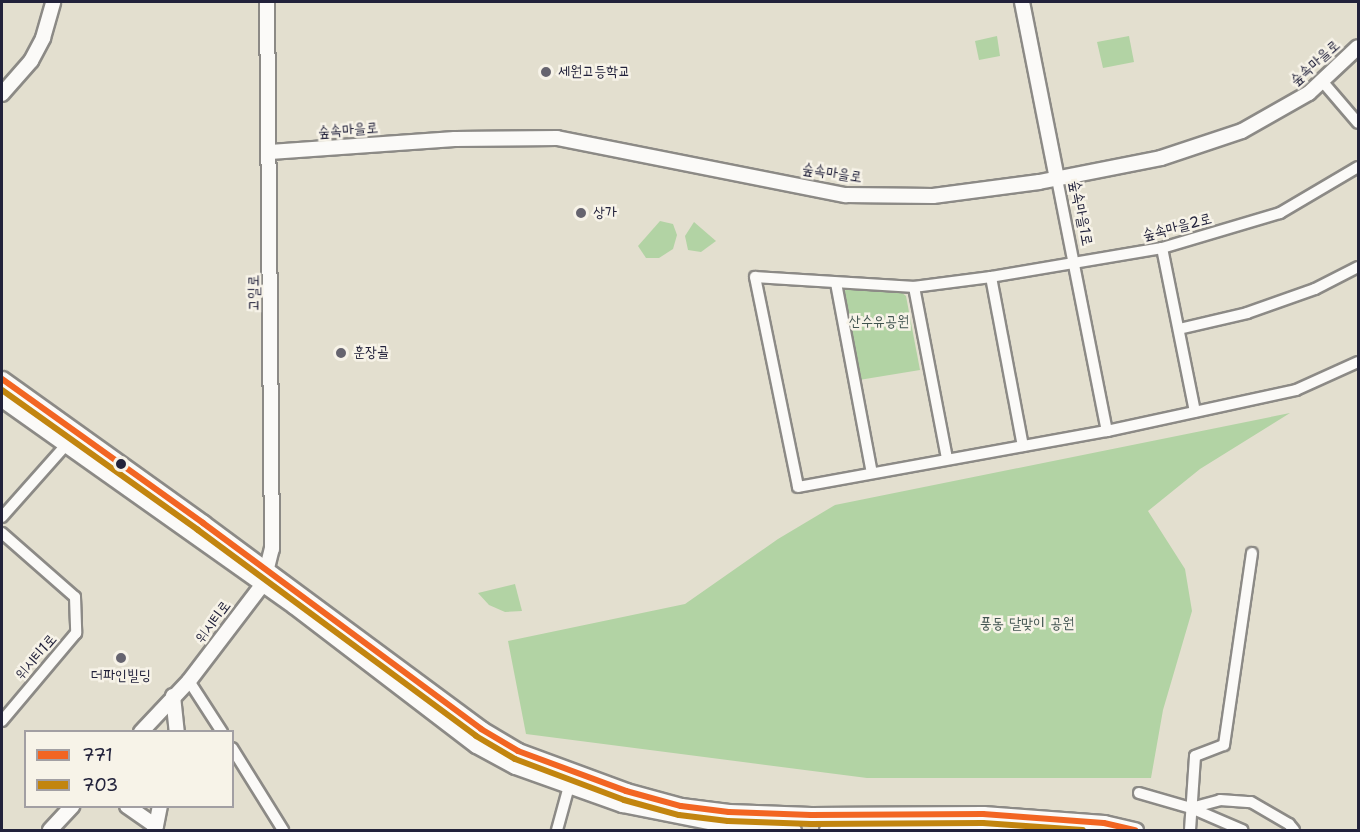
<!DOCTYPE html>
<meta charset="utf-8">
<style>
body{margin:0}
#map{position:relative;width:1360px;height:832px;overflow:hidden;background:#e3dfcf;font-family:"Shantell Sans","Poor Story",sans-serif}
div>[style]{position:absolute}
.green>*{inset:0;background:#b2d3a4}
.roads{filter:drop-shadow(2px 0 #8c8a86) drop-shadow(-2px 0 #8c8a86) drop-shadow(0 2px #8c8a86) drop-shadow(0 -2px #8c8a86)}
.street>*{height:10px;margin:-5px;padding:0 5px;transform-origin:5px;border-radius:5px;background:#fbfaf8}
.secondary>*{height:14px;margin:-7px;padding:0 7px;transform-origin:7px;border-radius:7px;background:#fbfaf8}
.primary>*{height:15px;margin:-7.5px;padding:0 7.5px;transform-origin:7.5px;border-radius:7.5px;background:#fbfaf8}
.bus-1>*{height:6px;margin:-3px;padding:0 3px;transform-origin:3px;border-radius:3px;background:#f26522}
.bus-2>*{height:6px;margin:-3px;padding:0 3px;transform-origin:3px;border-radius:3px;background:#c2850f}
.dots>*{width:16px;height:16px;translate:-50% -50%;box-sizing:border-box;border:3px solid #f7f3e8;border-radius:50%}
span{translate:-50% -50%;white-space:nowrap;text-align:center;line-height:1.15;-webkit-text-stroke:5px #f7f3e8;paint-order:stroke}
.street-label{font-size:15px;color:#22223b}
.poi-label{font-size:15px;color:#22223b}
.left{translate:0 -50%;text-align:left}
.park-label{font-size:15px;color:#415450}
.frame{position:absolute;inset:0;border:3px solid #22223b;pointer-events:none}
.legend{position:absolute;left:24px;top:730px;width:210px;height:78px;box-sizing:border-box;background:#f7f3e8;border:2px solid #a29fa3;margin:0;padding:8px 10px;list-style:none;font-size:18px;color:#22223b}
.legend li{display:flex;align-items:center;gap:12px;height:30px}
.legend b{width:30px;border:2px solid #a29fa3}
</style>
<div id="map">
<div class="green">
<div style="clip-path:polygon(997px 36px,1000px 56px,979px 60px,975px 41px)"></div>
<div style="clip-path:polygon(1129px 36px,1134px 62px,1103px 68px,1097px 42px)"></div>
<div style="clip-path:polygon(660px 221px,673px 224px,677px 235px,673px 249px,659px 258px,646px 258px,638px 246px)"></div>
<div style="clip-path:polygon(694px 222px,716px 241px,701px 252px,688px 250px,685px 236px)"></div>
<div style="clip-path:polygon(847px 289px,901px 292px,906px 296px,920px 370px,859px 380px,842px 293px)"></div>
<div style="clip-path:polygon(1290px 413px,1200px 469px,1148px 511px,1185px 569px,1192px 611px,1163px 710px,1151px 778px,867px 778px,526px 734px,508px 641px,685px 604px,778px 539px,835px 505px)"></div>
<div style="clip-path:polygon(515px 584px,522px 611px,505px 612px,489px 605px,478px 593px)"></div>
</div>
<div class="roads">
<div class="street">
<div style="left:1322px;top:81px;width:55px;rotate:49.4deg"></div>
<div style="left:1358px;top:167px;width:91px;rotate:149.5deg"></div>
<div style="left:1280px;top:213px;width:123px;rotate:163.5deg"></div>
<div style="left:1162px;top:248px;width:173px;rotate:170.4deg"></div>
<div style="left:991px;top:277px;width:78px;rotate:172.6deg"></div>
<div style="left:914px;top:287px;width:159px;rotate:-176.4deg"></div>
<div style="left:755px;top:277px;width:214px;rotate:78.4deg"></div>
<div style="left:798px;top:487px;width:314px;rotate:-10.3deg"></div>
<div style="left:1107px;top:431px;width:193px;rotate:-12.2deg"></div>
<div style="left:1296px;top:390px;width:68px;rotate:-24.3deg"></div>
<div style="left:1057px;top:179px;width:257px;rotate:78.8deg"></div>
<div style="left:1162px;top:248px;width:167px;rotate:78.6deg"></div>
<div style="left:991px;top:277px;width:172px;rotate:79.3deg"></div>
<div style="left:836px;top:283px;width:193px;rotate:79.3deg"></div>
<div style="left:914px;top:287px;width:175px;rotate:79.1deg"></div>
<div style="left:1179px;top:329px;width:70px;rotate:-13.2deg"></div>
<div style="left:1247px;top:313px;width:72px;rotate:-19.4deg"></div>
<div style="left:1315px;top:289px;width:48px;rotate:-27.1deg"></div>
<div style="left:2px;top:517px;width:95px;rotate:-48.4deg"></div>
<div style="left:2px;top:533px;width:97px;rotate:41.2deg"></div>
<div style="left:75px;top:597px;width:36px;rotate:88deg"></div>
<div style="left:76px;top:633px;width:115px;rotate:130.1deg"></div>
<div style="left:189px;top:681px;width:61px;rotate:57.1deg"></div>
<div style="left:232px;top:748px;width:97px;rotate:58.1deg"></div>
<div style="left:1139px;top:793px;width:54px;rotate:16.1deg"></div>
<div style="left:1191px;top:808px;width:56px;rotate:23.3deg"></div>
<div style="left:1191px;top:808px;width:30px;rotate:-15deg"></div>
<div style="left:1220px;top:800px;width:31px;rotate:4deg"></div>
<div style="left:1251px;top:802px;width:44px;rotate:30.1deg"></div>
<div style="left:1289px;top:824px;width:8px;rotate:50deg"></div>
<div style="left:557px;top:830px;width:46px;rotate:-74.7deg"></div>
<div style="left:1190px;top:830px;width:74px;rotate:-86.1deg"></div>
<div style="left:1195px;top:756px;width:31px;rotate:-21deg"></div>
<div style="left:1224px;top:745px;width:194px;rotate:-81.7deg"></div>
</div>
<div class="secondary">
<div style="left:1022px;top:2px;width:180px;rotate:78.8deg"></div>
<div style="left:2px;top:94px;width:44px;rotate:-48.7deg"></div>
<div style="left:31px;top:61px;width:26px;rotate:-62deg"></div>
<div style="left:43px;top:38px;width:37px;rotate:-74deg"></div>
<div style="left:270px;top:152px;width:185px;rotate:-4deg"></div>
<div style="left:455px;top:139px;width:102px;rotate:-0.6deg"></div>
<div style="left:557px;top:138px;width:295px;rotate:11.2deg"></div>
<div style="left:846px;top:195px;width:87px;rotate:0.7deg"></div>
<div style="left:933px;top:196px;width:107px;rotate:-7.5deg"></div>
<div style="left:1039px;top:182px;width:124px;rotate:-11.1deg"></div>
<div style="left:1161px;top:158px;width:85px;rotate:-18.4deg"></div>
<div style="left:1242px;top:131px;width:77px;rotate:-29.6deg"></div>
<div style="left:1309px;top:93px;width:67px;rotate:-43.2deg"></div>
<div style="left:173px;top:696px;width:36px;rotate:84deg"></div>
<div style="left:141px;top:732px;width:70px;rotate:-46.7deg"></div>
<div style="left:189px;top:681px;width:122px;rotate:-52.7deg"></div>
<div style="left:263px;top:584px;width:36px;rotate:-76deg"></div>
<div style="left:272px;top:549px;width:547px;rotate:-90.52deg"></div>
<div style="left:127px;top:806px;width:35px;rotate:35deg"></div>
<div style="left:156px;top:826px;width:4px;rotate:117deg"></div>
<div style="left:156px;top:826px;width:20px;rotate:-79deg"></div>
<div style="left:50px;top:830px;width:33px;rotate:-47deg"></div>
</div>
<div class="primary">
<div style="left:2px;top:379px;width:247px;rotate:35.6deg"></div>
<div style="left:203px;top:523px;width:346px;rotate:36.5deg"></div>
<div style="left:481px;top:729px;width:43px;rotate:30.7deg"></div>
<div style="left:518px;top:751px;width:115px;rotate:20.3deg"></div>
<div style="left:626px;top:791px;width:57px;rotate:15.3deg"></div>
<div style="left:681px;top:806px;width:48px;rotate:7.1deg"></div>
<div style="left:729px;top:812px;width:82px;rotate:2.1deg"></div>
<div style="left:811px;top:815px;width:172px;rotate:-0.3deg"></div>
<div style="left:983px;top:814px;width:121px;rotate:4.3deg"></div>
<div style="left:1104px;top:823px;width:32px;rotate:13deg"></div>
<div style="left:2px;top:399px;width:357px;rotate:35.3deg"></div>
<div style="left:293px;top:605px;width:230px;rotate:37.4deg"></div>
<div style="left:476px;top:745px;width:44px;rotate:28.3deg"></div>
<div style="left:515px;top:766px;width:114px;rotate:19.6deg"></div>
<div style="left:622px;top:804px;width:113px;rotate:11.2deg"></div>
<div style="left:733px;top:826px;width:60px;rotate:3.8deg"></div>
<div style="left:827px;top:830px;width:156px;rotate:-1.8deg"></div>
<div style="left:983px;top:825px;width:36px;rotate:3deg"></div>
</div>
</div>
<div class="bus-1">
<div style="left:2px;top:379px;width:247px;rotate:35.6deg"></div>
<div style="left:203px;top:523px;width:346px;rotate:36.5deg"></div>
<div style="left:481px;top:729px;width:43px;rotate:30.7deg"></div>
<div style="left:518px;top:751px;width:115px;rotate:20.3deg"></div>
<div style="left:626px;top:791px;width:57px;rotate:15.3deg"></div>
<div style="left:681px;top:806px;width:48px;rotate:7.1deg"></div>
<div style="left:729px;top:812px;width:82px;rotate:2.1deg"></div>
<div style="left:811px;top:815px;width:172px;rotate:-0.3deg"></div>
<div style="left:983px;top:814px;width:121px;rotate:4.3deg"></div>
<div style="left:1104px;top:823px;width:32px;rotate:13deg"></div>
</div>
<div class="bus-2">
<div style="left:2px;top:390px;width:241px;rotate:35.5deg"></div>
<div style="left:198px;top:530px;width:346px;rotate:36.5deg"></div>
<div style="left:476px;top:736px;width:45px;rotate:30.5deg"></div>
<div style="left:515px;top:759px;width:116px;rotate:20.6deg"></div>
<div style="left:624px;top:800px;width:57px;rotate:15.3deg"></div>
<div style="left:679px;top:815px;width:49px;rotate:7deg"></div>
<div style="left:728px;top:821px;width:83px;rotate:2.1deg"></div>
<div style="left:811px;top:824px;width:172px;rotate:-0.3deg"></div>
<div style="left:983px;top:823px;width:100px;rotate:4deg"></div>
</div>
<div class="dots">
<div style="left:546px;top:72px;background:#66646f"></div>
<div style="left:581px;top:213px;background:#66646f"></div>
<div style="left:341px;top:353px;background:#66646f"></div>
<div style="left:121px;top:464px;background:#22223b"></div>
<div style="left:121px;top:658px;background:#66646f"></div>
</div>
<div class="street-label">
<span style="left:1315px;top:63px;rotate:-41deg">숲속마을로</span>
<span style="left:348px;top:130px;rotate:-4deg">숲속마을로</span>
<span style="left:832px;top:173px;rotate:9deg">숲속마을로</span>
<span style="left:1081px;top:213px;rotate:79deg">숲속마을1로</span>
<span style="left:1177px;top:227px;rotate:-14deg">숲속마을2로</span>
<span style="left:254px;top:293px;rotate:-90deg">고일로</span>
<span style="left:213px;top:622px;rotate:-53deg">위시티로</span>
<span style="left:36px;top:657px;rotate:-49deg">위시티1로</span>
</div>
<div class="poi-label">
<span class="left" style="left:558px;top:72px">세원고등학교</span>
<span class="left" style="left:593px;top:213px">상가</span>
<span class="left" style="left:353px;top:353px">훈장골</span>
<span style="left:121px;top:676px">더파인빌딩</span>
</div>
<div class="park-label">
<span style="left:879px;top:322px">산수유공원</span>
<span style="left:1027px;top:624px">풍동 달맞이 공원</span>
</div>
<div class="frame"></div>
<ul class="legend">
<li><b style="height:8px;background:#f26522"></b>771</li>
<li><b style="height:8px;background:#c2850f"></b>703</li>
</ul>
</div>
